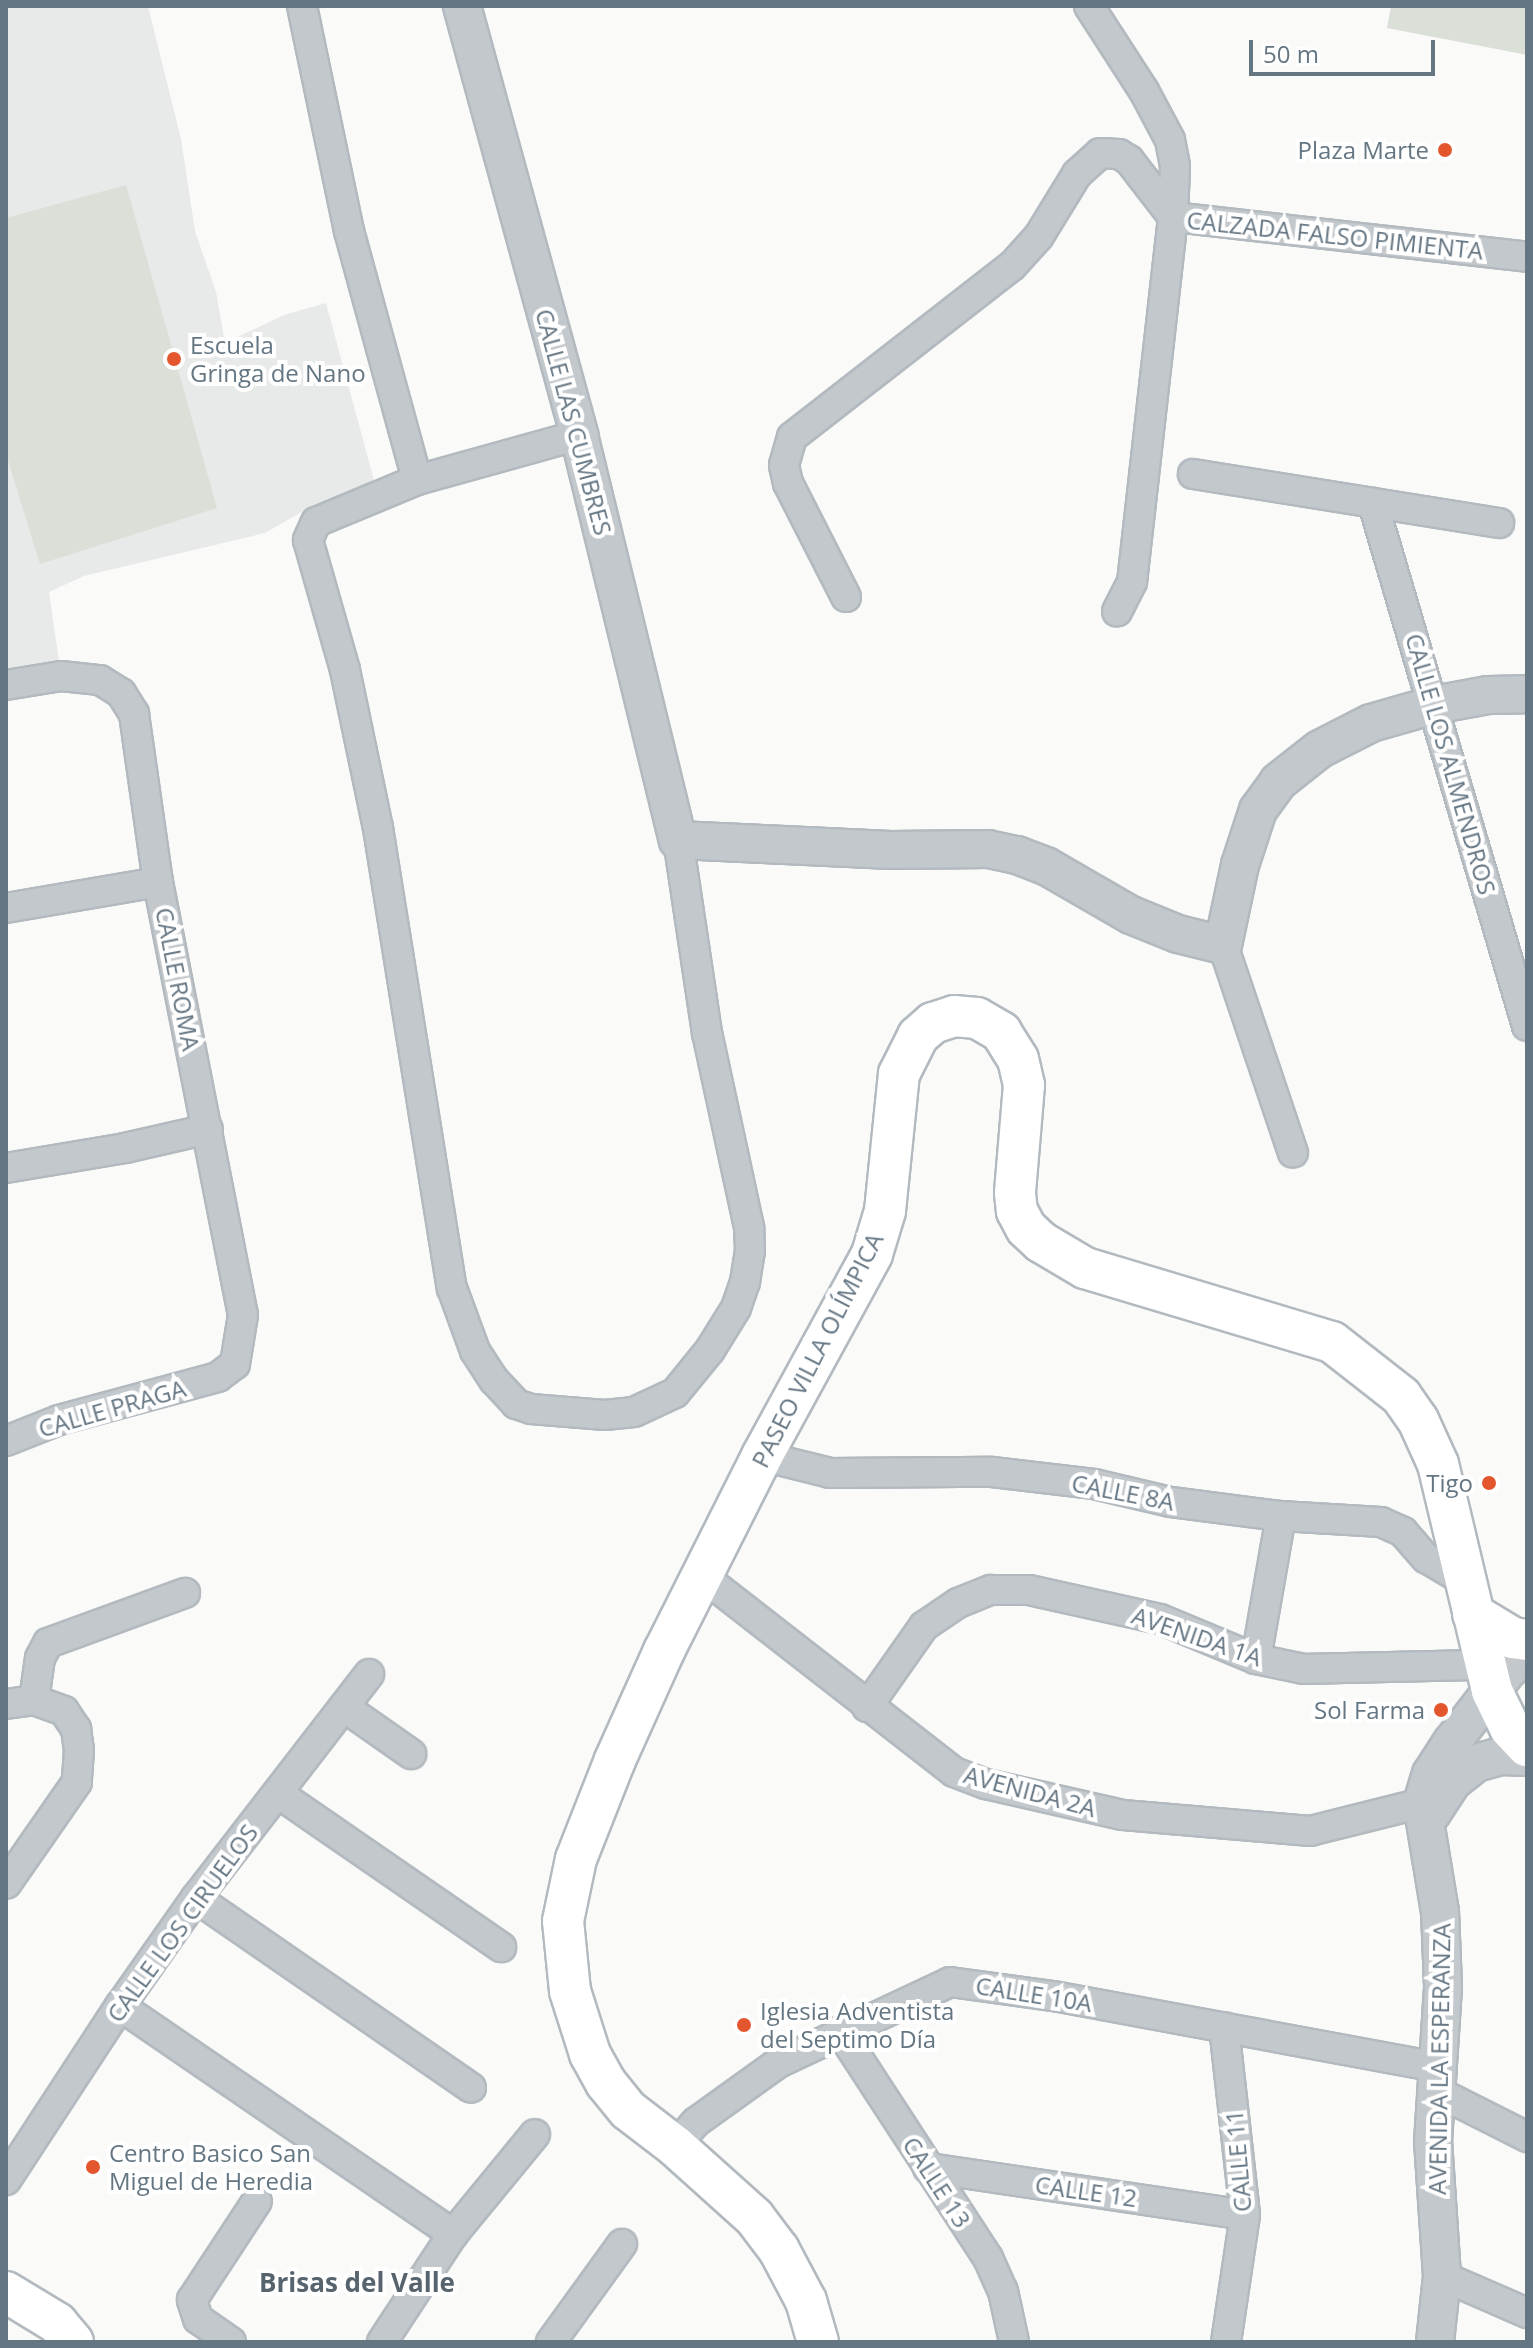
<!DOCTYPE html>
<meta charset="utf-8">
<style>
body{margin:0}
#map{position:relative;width:1533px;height:2348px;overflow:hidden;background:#fafaf8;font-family:"Open Sans",sans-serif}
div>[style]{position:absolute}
.built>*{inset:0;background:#e8e9e9}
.green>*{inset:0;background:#dadfd7}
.roads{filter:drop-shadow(2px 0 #b3babf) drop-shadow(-2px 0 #b3babf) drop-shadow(0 2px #b3babf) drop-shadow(0 -2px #b3babf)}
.minor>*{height:28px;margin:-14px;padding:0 14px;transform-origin:14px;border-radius:14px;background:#c3c8cc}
.tertiary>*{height:36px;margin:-18px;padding:0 18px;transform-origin:18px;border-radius:18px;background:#c3c8cc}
.secondary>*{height:40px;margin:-20px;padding:0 20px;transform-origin:20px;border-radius:20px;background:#fff}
.dots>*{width:22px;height:22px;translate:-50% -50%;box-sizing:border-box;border:4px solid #fff;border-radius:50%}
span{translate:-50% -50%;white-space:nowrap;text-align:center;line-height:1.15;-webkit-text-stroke:8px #fff;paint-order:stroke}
.poi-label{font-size:24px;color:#657683}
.right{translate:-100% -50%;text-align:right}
.left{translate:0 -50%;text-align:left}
.street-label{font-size:24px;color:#657683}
.neighbourhood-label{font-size:26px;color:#57646e;font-weight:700}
.frame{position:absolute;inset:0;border:8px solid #657683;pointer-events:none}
.scale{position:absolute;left:1249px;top:40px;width:186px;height:36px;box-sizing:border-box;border:4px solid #657683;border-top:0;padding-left:10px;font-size:24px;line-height:28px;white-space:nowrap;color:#657683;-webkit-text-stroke:6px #fff;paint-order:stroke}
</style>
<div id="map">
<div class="built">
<div style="clip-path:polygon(6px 6px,148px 6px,181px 139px,195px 231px,216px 292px,225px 343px,284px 315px,326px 303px,375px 484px,314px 505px,265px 533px,84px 576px,49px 592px,61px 676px,6px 685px)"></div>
</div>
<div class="green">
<div style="clip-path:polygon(1391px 6px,1527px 6px,1527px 55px,1387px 28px)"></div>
<div style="clip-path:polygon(126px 185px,217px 508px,40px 564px,6px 454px,6px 218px)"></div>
</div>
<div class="roads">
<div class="minor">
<div style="left:302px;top:6px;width:230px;rotate:78.2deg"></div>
<div style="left:349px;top:231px;width:258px;rotate:74.7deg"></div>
<div style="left:1089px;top:6px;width:101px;rotate:57.1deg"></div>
<div style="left:1144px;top:91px;width:55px;rotate:62deg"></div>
<div style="left:1170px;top:140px;width:26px;rotate:79deg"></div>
<div style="left:1175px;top:166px;width:51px;rotate:92.2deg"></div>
<div style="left:1173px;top:217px;width:367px;rotate:96.4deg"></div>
<div style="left:1132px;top:582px;width:33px;rotate:117deg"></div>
<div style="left:579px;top:435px;width:168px;rotate:164.5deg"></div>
<div style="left:417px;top:480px;width:109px;rotate:157.4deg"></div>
<div style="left:316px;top:522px;width:20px;rotate:114deg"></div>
<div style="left:308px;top:540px;width:135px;rotate:74.1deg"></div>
<div style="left:345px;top:670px;width:161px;rotate:78.2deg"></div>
<div style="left:378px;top:828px;width:466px;rotate:80.9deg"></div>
<div style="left:452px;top:1288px;width:67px;rotate:69.9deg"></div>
<div style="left:475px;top:1351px;width:35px;rotate:57deg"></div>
<div style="left:494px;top:1380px;width:33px;rotate:47deg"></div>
<div style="left:516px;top:1404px;width:16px;rotate:18deg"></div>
<div style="left:531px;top:1409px;width:74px;rotate:4.6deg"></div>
<div style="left:605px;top:1415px;width:29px;rotate:-6deg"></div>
<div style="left:634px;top:1412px;width:45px;rotate:-24.9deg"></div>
<div style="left:675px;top:1393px;width:55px;rotate:-50.9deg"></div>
<div style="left:710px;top:1350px;width:49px;rotate:-58.2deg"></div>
<div style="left:736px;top:1308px;width:28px;rotate:-71deg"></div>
<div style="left:745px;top:1282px;width:31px;rotate:-81deg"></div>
<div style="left:750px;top:1251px;width:24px;rotate:-92deg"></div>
<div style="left:749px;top:1227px;width:198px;rotate:-102.2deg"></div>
<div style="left:707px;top:1033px;width:195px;rotate:-98.5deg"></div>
<div style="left:1193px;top:474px;width:310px;rotate:9.1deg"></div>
<div style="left:1373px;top:503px;width:545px;rotate:73.59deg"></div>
<div style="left:846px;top:597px;width:128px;rotate:-117deg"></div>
<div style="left:788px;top:483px;width:18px;rotate:-103deg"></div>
<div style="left:784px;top:465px;width:29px;rotate:-74deg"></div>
<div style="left:792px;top:437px;width:279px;rotate:-37.9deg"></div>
<div style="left:1012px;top:266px;width:40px;rotate:-48deg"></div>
<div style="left:1039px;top:236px;width:73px;rotate:-58.5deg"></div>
<div style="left:1077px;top:174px;width:31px;rotate:-42deg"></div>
<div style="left:1100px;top:153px;width:19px;rotate:3deg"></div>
<div style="left:1119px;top:154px;width:12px;rotate:31deg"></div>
<div style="left:1129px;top:160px;width:72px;rotate:52.3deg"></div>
<div style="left:1173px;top:217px;width:356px;rotate:6.4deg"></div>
<div style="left:6px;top:685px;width:56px;rotate:-9.3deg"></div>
<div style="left:61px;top:676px;width:39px;rotate:6deg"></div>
<div style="left:100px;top:680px;width:25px;rotate:32deg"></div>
<div style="left:121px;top:693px;width:25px;rotate:58deg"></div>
<div style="left:134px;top:714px;width:170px;rotate:81.9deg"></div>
<div style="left:158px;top:882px;width:441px;rotate:78.9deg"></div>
<div style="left:243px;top:1315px;width:50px;rotate:99.3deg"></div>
<div style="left:235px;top:1364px;width:21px;rotate:143deg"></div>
<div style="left:218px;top:1377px;width:165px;rotate:164.9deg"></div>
<div style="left:59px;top:1420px;width:57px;rotate:158.4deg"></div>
<div style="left:6px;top:908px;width:154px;rotate:-9.7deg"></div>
<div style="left:1223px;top:945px;width:219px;rotate:71.4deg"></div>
<div style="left:6px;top:1168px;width:121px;rotate:-9.5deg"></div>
<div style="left:125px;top:1148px;width:85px;rotate:-12.9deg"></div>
<div style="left:762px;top:1456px;width:70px;rotate:14deg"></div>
<div style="left:830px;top:1473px;width:162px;rotate:-0.4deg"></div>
<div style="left:992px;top:1472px;width:103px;rotate:6.7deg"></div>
<div style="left:1094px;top:1484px;width:79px;rotate:13.2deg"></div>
<div style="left:1171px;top:1502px;width:111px;rotate:7.3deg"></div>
<div style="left:1281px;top:1516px;width:100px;rotate:3.4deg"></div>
<div style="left:1381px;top:1522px;width:24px;rotate:24deg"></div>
<div style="left:1403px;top:1532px;width:35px;rotate:49deg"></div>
<div style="left:1426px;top:1558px;width:45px;rotate:30.5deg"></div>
<div style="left:701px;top:1575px;width:321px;rotate:37.9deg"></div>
<div style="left:954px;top:1772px;width:34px;rotate:21deg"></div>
<div style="left:986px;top:1784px;width:140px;rotate:12.8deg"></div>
<div style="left:1123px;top:1815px;width:188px;rotate:4.9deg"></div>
<div style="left:1310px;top:1831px;width:115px;rotate:-14deg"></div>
<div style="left:1256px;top:1659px;width:145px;rotate:-80.1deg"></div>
<div style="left:34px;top:1700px;width:42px;rotate:-81.9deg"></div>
<div style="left:40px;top:1658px;width:17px;rotate:-62deg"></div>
<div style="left:48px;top:1643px;width:146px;rotate:-20.1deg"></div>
<div style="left:6px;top:1704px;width:28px;rotate:-8deg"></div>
<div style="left:34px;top:1700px;width:32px;rotate:20deg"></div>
<div style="left:64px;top:1711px;width:22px;rotate:56deg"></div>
<div style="left:76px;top:1729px;width:21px;rotate:82deg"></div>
<div style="left:79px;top:1750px;width:32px;rotate:94deg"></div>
<div style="left:77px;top:1782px;width:124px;rotate:124.8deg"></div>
<div style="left:344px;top:1707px;width:82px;rotate:35deg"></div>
<div style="left:867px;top:1707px;width:99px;rotate:-54.9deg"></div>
<div style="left:924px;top:1626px;width:41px;rotate:-34.1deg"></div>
<div style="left:958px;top:1603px;width:35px;rotate:-22deg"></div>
<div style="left:991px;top:1590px;width:38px"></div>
<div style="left:1029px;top:1590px;width:134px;rotate:12.5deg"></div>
<div style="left:1160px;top:1619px;width:104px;rotate:22.6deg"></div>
<div style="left:1256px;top:1659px;width:49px;rotate:11.8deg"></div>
<div style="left:1304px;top:1669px;width:180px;rotate:-1.3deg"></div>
<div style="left:279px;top:1794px;width:270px;rotate:34.6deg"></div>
<div style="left:196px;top:1898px;width:334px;rotate:34.6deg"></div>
<div style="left:120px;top:2006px;width:404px;rotate:34.4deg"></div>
<div style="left:1224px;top:2027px;width:189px;rotate:83.6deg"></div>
<div style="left:1245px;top:2215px;width:128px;rotate:98.5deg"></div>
<div style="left:840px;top:2031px;width:271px;rotate:56.9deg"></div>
<div style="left:988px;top:2258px;width:36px;rotate:66deg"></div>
<div style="left:1003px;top:2291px;width:52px;rotate:77.8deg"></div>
<div style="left:1436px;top:2091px;width:102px;rotate:26.8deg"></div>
<div style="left:675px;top:2146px;width:32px;rotate:-49deg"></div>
<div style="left:696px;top:2122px;width:101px;rotate:-35.7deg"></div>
<div style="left:778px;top:2063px;width:190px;rotate:-25.2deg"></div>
<div style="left:950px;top:1982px;width:110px;rotate:7.8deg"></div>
<div style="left:1059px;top:1997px;width:383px;rotate:10.5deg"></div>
<div style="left:928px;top:2168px;width:320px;rotate:8.4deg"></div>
<div style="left:6px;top:2180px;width:208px;rotate:-56.8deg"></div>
<div style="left:120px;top:2006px;width:132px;rotate:-54.9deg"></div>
<div style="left:196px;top:1898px;width:283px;rotate:-52.3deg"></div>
<div style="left:1442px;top:2276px;width:93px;rotate:23.5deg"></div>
<div style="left:231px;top:2342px;width:40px;rotate:-145.1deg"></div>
<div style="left:198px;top:2319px;width:20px;rotate:-108deg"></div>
<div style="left:192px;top:2300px;width:118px;rotate:-56.7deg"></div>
<div style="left:382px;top:2342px;width:129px;rotate:-56.7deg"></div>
<div style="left:453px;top:2234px;width:129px;rotate:-50.6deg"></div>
<div style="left:551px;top:2342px;width:121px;rotate:-54.1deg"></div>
</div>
<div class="tertiary">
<div style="left:462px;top:6px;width:445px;rotate:74.7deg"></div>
<div style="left:579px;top:435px;width:417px;rotate:76.3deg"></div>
<div style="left:678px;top:840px;width:213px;rotate:2.7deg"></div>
<div style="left:891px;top:850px;width:97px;rotate:-0.6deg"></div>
<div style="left:988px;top:849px;width:30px;rotate:12deg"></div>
<div style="left:1017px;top:855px;width:31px;rotate:21deg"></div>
<div style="left:1046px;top:866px;width:98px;rotate:30deg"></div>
<div style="left:1131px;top:915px;width:51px;rotate:22deg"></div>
<div style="left:1178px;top:934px;width:46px;rotate:13.7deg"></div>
<div style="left:1223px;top:945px;width:82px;rotate:-78deg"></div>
<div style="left:1240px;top:865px;width:58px;rotate:-71.9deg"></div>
<div style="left:1258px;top:810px;width:34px;rotate:-54deg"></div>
<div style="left:1278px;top:782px;width:53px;rotate:-38.2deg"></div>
<div style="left:1320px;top:749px;width:57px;rotate:-27deg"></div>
<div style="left:1371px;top:723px;width:66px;rotate:-15.9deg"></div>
<div style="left:1434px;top:705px;width:55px;rotate:-10.5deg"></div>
<div style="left:1488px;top:695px;width:39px;rotate:-1deg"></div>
<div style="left:1432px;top:1813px;width:38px;rotate:-57deg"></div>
<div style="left:1453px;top:1781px;width:29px;rotate:-38deg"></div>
<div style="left:1476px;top:1763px;width:26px;rotate:-16deg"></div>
<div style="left:1501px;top:1756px;width:26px;rotate:2deg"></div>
<div style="left:1435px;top:2342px;width:66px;rotate:-83.9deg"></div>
<div style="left:1442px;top:2276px;width:134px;rotate:-93.8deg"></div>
<div style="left:1433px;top:2142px;width:156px;rotate:-86.3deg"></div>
<div style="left:1443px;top:1986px;width:74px;rotate:-92.3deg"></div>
<div style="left:1440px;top:1912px;width:110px;rotate:-99.4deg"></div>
<div style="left:1422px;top:1803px;width:30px;rotate:-73deg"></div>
<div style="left:1431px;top:1774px;width:38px;rotate:-57deg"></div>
<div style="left:1452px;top:1742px;width:90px;rotate:-52.2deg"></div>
<div style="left:1507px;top:1671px;width:26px;rotate:-40deg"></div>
</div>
<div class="secondary">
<div style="left:1473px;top:1614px;width:47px;rotate:31deg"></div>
<div style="left:1513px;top:1638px;width:14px;rotate:8deg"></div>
<div style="left:6px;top:2292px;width:60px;rotate:31.3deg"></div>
<div style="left:57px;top:2323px;width:25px;rotate:50deg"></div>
<div style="left:818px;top:2342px;width:43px;rotate:-106.3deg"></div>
<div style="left:806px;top:2301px;width:58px;rotate:-117.9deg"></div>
<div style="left:779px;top:2250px;width:41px;rotate:-127.1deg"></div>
<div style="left:754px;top:2217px;width:106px;rotate:-138.1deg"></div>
<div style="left:675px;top:2146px;width:59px;rotate:-142.5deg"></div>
<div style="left:628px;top:2110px;width:35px;rotate:-129deg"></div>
<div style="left:606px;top:2083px;width:33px;rotate:-119deg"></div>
<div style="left:590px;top:2054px;width:66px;rotate:-107.6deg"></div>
<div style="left:570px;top:1991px;width:70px;rotate:-95.7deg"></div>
<div style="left:563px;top:1921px;width:63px;rotate:-78.2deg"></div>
<div style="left:576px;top:1859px;width:106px;rotate:-68.5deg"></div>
<div style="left:615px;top:1760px;width:120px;rotate:-65.8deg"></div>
<div style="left:664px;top:1651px;width:218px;rotate:-63.3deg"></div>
<div style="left:762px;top:1456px;width:230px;rotate:-61.4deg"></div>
<div style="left:872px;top:1254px;width:45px;rotate:-73.2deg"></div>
<div style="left:885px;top:1211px;width:138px;rotate:-84.2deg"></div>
<div style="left:899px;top:1074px;width:42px;rotate:-63.4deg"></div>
<div style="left:918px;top:1036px;width:20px;rotate:-41deg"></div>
<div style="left:933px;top:1023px;width:22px;rotate:-18deg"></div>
<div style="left:954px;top:1016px;width:23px;rotate:5deg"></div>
<div style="left:977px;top:1018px;width:28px;rotate:30deg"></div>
<div style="left:1001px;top:1032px;width:32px;rotate:58deg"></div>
<div style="left:1018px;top:1059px;width:27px;rotate:77deg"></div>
<div style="left:1024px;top:1085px;width:108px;rotate:94.8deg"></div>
<div style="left:1015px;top:1193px;width:18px;rotate:84deg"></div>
<div style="left:1017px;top:1211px;width:19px;rotate:62deg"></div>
<div style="left:1026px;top:1228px;width:21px;rotate:43deg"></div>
<div style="left:1041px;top:1242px;width:51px;rotate:30.6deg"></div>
<div style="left:1085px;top:1268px;width:258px;rotate:16.7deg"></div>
<div style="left:1332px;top:1342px;width:88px;rotate:38deg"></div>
<div style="left:1401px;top:1396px;width:29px;rotate:55deg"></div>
<div style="left:1418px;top:1420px;width:48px;rotate:65.6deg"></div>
<div style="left:1438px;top:1464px;width:233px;rotate:76.6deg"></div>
<div style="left:1492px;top:1691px;width:41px;rotate:64.1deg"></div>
<div style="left:1510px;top:1728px;width:25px;rotate:47deg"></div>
</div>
</div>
<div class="dots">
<div style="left:1445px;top:150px;background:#e4572e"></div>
<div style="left:174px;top:359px;background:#e4572e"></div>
<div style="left:1489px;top:1483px;background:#e4572e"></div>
<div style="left:1441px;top:1710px;background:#e4572e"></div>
<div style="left:744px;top:2025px;background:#e4572e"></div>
<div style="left:93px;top:2167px;background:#e4572e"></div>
</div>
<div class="poi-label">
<span class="right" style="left:1429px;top:150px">Plaza Marte</span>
<span class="left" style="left:190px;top:359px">Escuela<br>Gringa de Nano</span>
<span class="right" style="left:1473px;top:1483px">Tigo</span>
<span class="right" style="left:1425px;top:1710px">Sol Farma</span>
<span class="left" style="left:760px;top:2025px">Iglesia Adventista<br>del Septimo Día</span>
<span class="left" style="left:109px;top:2167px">Centro Basico San<br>Miguel de Heredia</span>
</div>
<div class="street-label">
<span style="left:1335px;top:235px;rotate:6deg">CALZADA FALSO PIMIENTA</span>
<span style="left:574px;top:422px;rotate:75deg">CALLE LAS CUMBRES</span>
<span style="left:1451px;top:764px;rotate:74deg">CALLE LOS ALMENDROS</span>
<span style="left:178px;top:979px;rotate:79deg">CALLE ROMA</span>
<span style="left:817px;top:1350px;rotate:-63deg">PASEO VILLA OLÍMPICA</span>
<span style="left:112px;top:1408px;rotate:-16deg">CALLE PRAGA</span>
<span style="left:1123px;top:1492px;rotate:11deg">CALLE 8A</span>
<span style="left:1197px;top:1636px;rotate:19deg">AVENIDA 1A</span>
<span style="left:1030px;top:1791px;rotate:15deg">AVENIDA 2A</span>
<span style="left:182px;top:1923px;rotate:-54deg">CALLE LOS CIRUELOS</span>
<span style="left:1034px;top:1994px;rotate:9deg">CALLE 10A</span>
<span style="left:1439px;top:2059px;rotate:-89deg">AVENIDA LA ESPERANZA</span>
<span style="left:1238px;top:2161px;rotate:-95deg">CALLE 11</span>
<span style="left:937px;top:2182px;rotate:57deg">CALLE 13</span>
<span style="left:1086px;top:2191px;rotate:8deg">CALLE 12</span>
</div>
<div class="neighbourhood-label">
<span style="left:357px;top:2283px">Brisas del Valle</span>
</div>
<div class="frame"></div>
<div class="scale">50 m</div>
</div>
